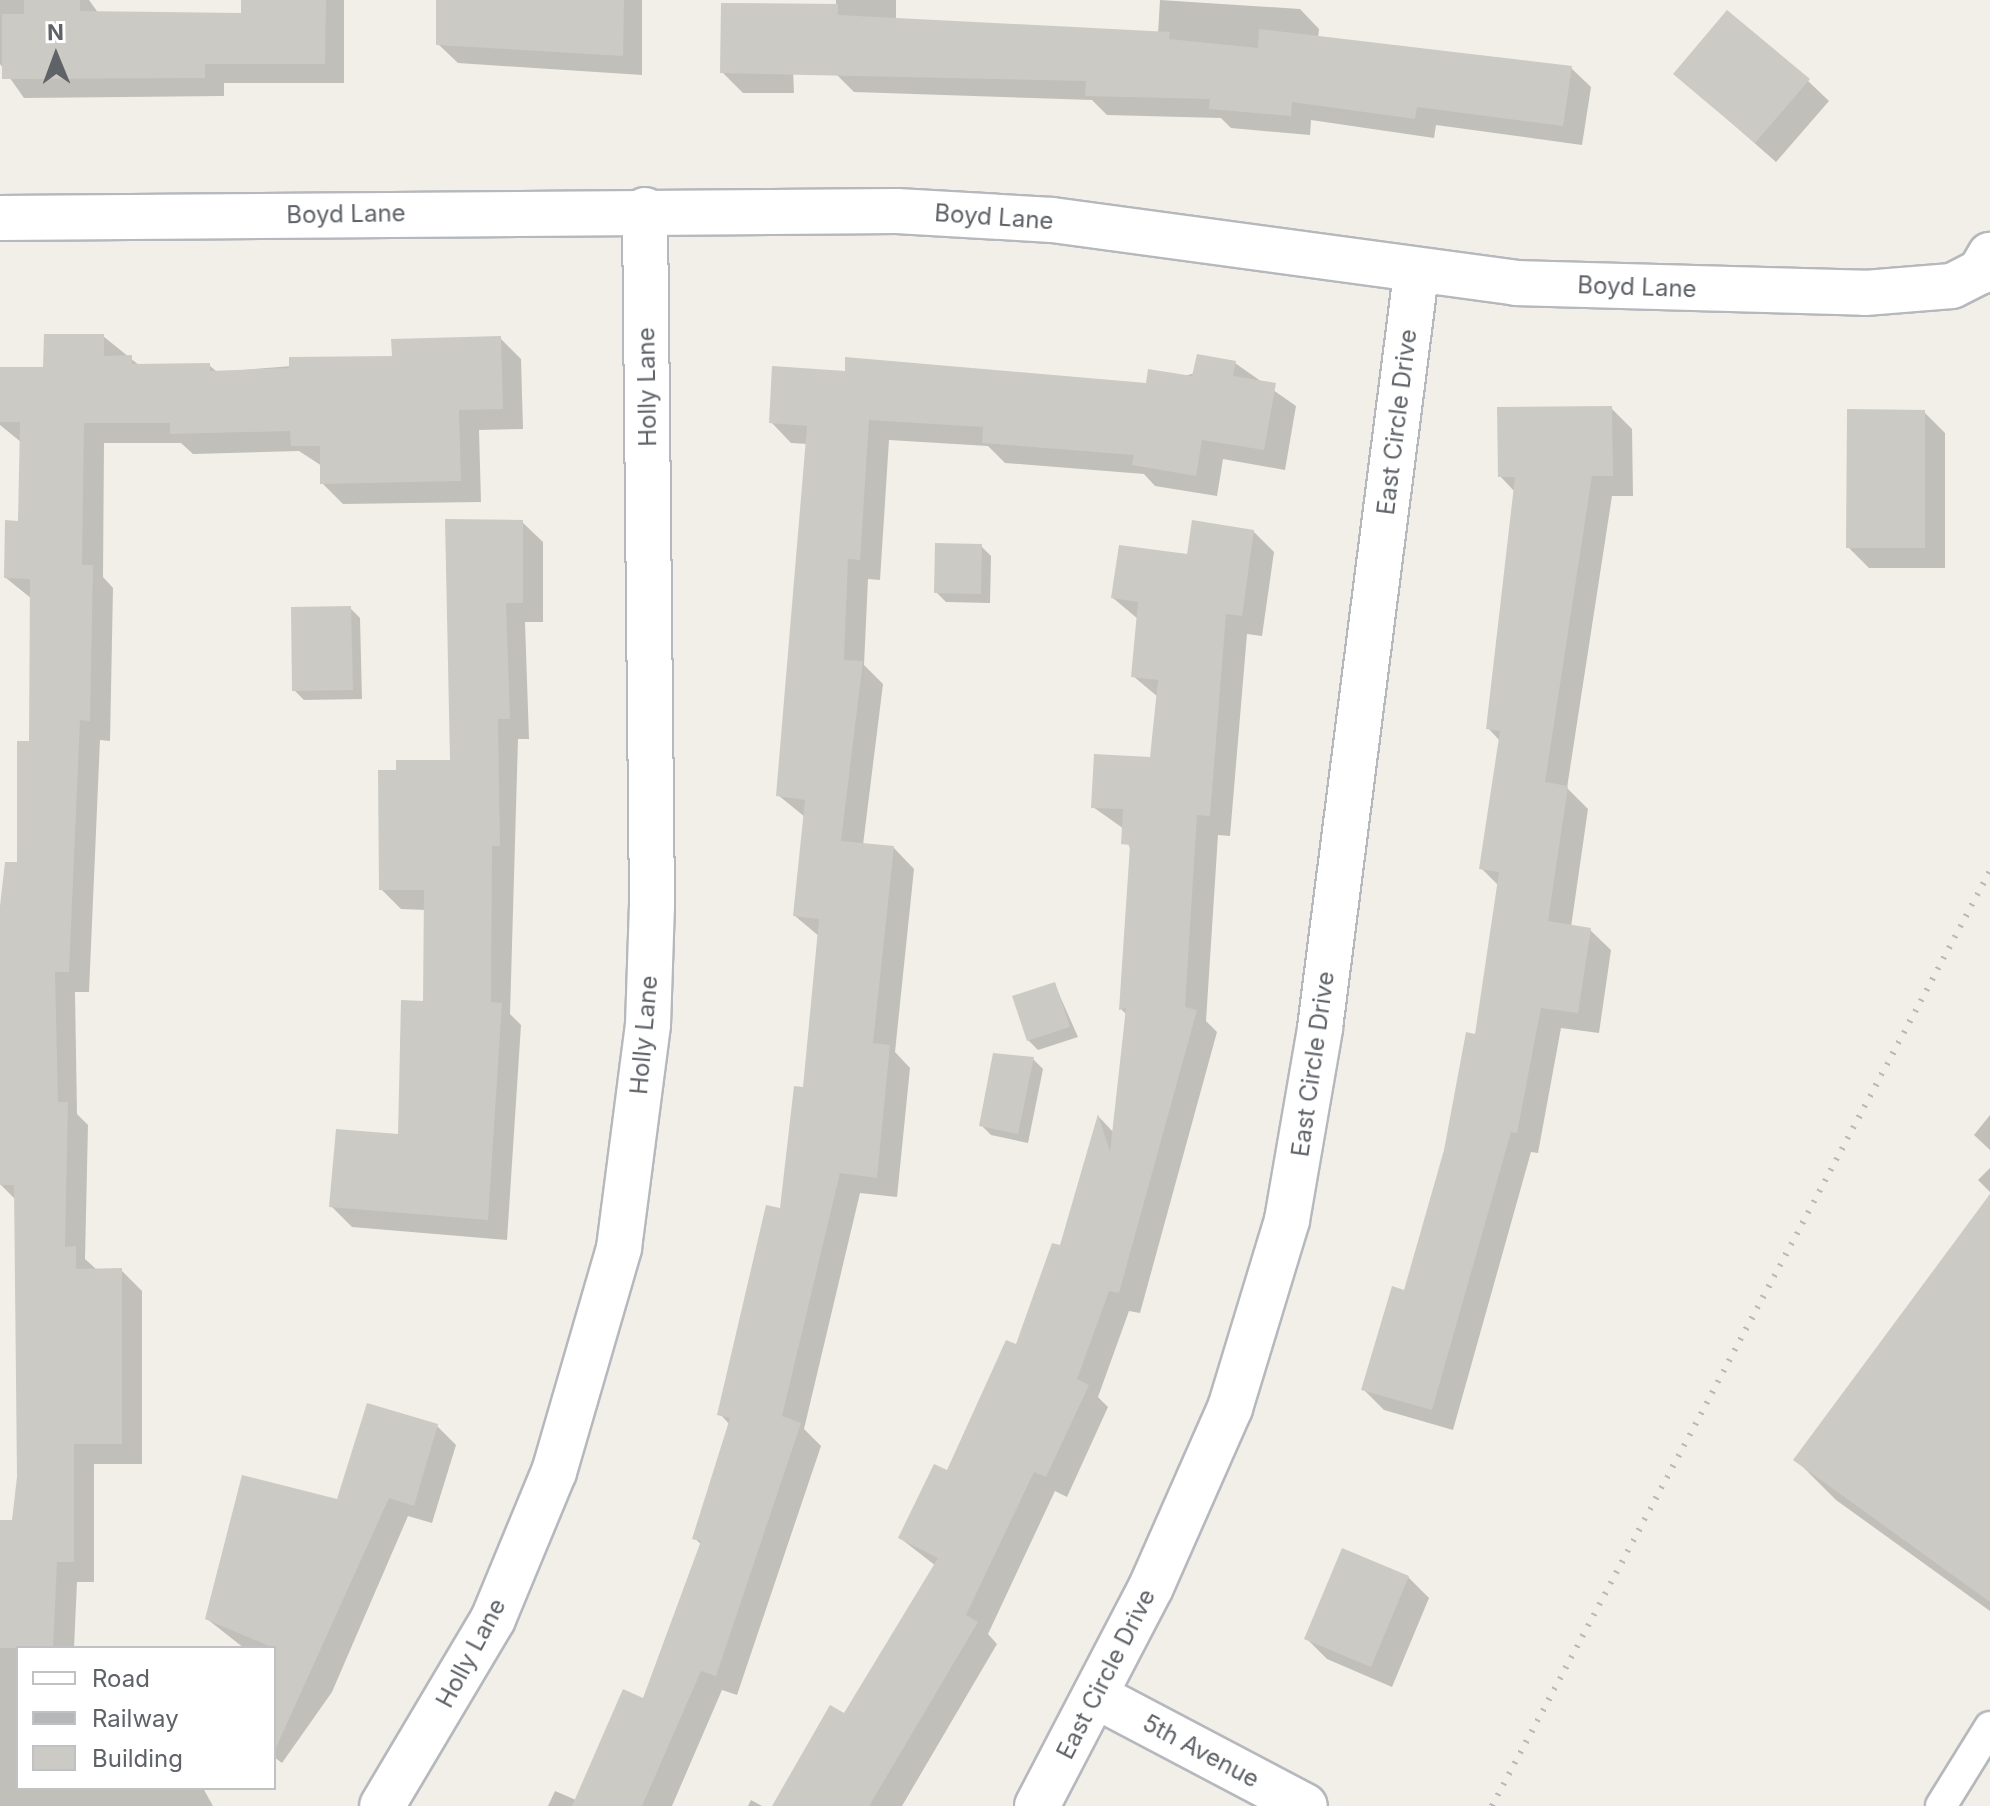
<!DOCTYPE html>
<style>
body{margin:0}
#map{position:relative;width:1990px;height:1806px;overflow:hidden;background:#f1efe8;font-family:Inter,sans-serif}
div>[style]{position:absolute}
.shadow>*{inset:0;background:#0003}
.building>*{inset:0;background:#cccac5}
.roads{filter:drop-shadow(2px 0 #b5b8bc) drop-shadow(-2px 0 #b5b8bc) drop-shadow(0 2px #b5b8bc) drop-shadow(0 -2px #b5b8bc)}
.lane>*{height:30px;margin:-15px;padding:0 15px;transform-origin:15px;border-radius:15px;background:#fff}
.street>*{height:44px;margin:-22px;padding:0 22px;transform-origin:22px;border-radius:22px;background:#fff}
.rail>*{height:6px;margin-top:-3px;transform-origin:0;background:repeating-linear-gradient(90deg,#b6b7b8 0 2px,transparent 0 12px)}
span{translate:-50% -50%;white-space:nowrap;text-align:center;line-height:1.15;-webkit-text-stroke:6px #fff;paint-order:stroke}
.street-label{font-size:24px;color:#5f6368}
.legend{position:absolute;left:16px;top:1646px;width:260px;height:144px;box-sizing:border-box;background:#fff;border:2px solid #bfc1c3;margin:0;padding:10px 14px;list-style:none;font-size:24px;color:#5f6368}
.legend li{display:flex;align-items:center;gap:16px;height:40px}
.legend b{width:40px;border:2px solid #bfc1c3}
.north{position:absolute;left:16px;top:16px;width:80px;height:80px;-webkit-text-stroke:6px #fff;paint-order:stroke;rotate:359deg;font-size:22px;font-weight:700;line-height:32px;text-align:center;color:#5f6368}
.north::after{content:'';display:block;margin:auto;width:28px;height:36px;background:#5f6368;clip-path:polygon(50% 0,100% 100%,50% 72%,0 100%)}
</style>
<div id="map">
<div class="shadow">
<div style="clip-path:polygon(0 0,89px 0,99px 14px,243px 15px,243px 0,344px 0,344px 83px,224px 83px,224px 96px,24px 98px,0 64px)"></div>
<div style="clip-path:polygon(439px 0,642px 0,642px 75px,458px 63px,438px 44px)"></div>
<div style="clip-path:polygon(836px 0,896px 0,896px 19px,1158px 34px,1160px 0,1300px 9px,1319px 29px,1318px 39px,1571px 68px,1591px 87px,1582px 145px,1436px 125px,1434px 138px,1311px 120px,1310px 135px,1231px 128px,1221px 118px,1107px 115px,1092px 100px,854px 92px,835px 73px)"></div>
<div style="clip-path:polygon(791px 26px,794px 93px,743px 93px,722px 72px)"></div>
<div style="clip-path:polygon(1676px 74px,1808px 81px,1829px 101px,1776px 162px)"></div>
<div style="clip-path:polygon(103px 336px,140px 366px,209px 365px,217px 372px,394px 358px,500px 338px,521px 359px,523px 429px,479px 430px,481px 502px,343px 504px,322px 483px,322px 466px,299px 451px,193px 454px,181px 443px,104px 443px,103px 577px,113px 588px,110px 741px,100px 740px,89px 992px,75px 992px,77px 1114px,88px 1125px,85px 1259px,96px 1269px,121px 1270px,142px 1291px,142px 1464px,94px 1464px,94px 1582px,77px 1582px,74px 1648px,18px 1648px,18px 1788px,203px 1788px,213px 1806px,0 1806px,0 1522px,14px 1522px,19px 1477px,16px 1200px,0 1184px,0 908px,19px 864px,31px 743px,32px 599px,6px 578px,20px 523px,21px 442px,0 425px,0 369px,45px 369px)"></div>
<div style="clip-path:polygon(1235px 363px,1296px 406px,1285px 470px,1223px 459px,1217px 496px,1155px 486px,1144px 474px,1005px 463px,988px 446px,889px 440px,880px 580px,868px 579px,864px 665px,883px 684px,863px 845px,894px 848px,914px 869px,895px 1052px,910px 1068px,897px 1197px,860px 1193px,804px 1429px,821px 1446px,737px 1695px,722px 1690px,672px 1806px,548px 1806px,555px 1791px,576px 1800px,644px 1700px,702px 1545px,694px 1538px,730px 1425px,720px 1414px,782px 1210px,805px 1089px,820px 937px,795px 916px,805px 817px,778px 795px,808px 444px,791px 443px,771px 422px,1148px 385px)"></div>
<div style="clip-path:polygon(1611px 408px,1632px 429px,1633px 496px,1612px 496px,1567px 788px,1588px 809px,1571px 927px,1590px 930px,1611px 950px,1599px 1033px,1561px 1028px,1538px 1153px,1531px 1152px,1453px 1430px,1384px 1410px,1363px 1389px,1405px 1292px,1477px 1036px,1499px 886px,1482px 869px,1500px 741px,1488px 728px,1515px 492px,1500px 476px)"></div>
<div style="clip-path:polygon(1924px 412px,1945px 433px,1945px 568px,1869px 568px,1848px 547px)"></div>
<div style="clip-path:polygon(522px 522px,543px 542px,543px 622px,525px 622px,529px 739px,518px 739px,510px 1014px,521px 1025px,507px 1240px,352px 1227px,331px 1206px,400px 1136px,425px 1003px,426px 910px,401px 909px,381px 889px,398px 772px,452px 762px)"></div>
<div style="clip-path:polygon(1253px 531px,1274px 552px,1262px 636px,1247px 634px,1230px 836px,1218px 835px,1206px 1021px,1217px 1032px,1140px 1313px,1129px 1311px,1098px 1397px,1108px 1407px,1067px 1497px,1055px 1491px,988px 1634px,997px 1644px,902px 1806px,774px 1806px,845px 1716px,936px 1566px,900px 1538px,948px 1472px,1017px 1347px,1061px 1248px,1099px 1117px,1114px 1133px,1127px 1015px,1121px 1009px,1131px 852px,1124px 829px,1093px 807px,1152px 759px,1158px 697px,1133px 676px,1138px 619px,1113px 598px)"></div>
<div style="clip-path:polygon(981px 546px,991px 556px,990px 603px,946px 602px,936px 592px)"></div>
<div style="clip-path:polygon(350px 608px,360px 618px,362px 699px,304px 700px,294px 690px)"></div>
<div style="clip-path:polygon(1055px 985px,1078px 1037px,1038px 1050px,1028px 1040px)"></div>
<div style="clip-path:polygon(1033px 1059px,1043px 1069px,1028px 1143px,991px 1135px,981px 1125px)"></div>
<div style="clip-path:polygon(1990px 1115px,1990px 1150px,1974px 1135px)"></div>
<div style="clip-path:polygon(1990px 1168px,1990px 1192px,1978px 1180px)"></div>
<div style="clip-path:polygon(1990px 1198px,1990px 1611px,1836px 1500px,1796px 1460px)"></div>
<div style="clip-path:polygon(437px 1426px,456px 1445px,432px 1523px,408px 1516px,332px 1692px,282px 1763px,274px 1757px,274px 1648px,244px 1648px,207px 1619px,339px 1501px)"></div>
<div style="clip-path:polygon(1408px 1577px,1429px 1598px,1392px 1687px,1327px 1659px,1306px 1638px)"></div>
<div style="clip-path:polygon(751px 1800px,762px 1806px,748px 1806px)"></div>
</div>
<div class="building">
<div style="clip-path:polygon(24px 0,80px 0,80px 11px,241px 13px,241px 0,326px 0,325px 64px,205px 64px,205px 78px,2px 79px,2px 14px,24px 14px)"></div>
<div style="clip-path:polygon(436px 0,624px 0,623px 56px,436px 45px)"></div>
<div style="clip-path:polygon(721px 3px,838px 4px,838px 15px,1170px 32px,1169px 39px,1258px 48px,1259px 29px,1572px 66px,1563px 126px,1417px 107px,1415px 119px,1292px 102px,1291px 116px,1209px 109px,1210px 99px,1085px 96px,1086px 81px,720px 73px)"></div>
<div style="clip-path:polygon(1727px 10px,1810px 79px,1755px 143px,1673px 74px)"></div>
<div style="clip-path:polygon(44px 334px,104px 334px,104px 356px,132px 355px,132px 364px,210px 363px,210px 371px,289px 368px,289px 357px,392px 356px,391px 339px,501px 336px,503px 409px,459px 410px,461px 481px,320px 484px,320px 446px,291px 446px,290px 431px,170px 434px,170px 423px,84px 423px,82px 565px,93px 565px,90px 721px,80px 720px,69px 972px,55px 972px,58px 1102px,68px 1102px,65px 1247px,76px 1246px,76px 1269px,122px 1268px,122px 1444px,74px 1444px,74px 1562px,57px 1562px,53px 1648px,0 1648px,0 1520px,12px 1520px,17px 1477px,14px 1185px,0 1185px,0 906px,5px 862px,17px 862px,17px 741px,29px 741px,30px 579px,4px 578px,5px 520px,18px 521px,20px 422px,0 422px,0 367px,43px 367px)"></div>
<div style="clip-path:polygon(1197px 354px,1236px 361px,1233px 376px,1276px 383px,1264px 450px,1202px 440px,1196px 476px,1132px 465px,1134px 455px,982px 443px,983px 427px,869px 420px,860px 560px,848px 559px,844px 660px,863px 661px,841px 841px,894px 846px,873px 1043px,890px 1045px,877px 1178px,840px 1173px,782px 1416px,801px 1423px,716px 1676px,701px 1671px,642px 1806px,572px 1806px,623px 1689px,643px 1698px,701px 1541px,692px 1539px,730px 1418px,717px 1415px,766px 1205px,780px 1208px,794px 1086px,803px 1087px,819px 919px,793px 916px,805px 800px,776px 796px,807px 426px,769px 423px,772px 366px,845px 371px,845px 357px,1146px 383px,1148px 369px,1192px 376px)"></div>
<div style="clip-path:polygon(1612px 406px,1613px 476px,1592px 476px,1545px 782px,1568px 786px,1548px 921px,1591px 928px,1578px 1013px,1541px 1008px,1517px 1133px,1511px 1132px,1432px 1410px,1361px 1390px,1392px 1286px,1404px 1290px,1444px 1150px,1466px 1032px,1475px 1034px,1499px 872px,1479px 869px,1500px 731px,1486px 729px,1515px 477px,1498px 477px,1497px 407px)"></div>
<div style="clip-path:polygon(1847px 409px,1925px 410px,1925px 548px,1846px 548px)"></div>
<div style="clip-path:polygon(445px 519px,523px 520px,523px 603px,506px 603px,510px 719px,498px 719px,500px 846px,492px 846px,491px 1002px,502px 1003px,488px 1220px,329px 1207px,336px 1129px,398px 1134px,401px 1000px,423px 1001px,424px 890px,379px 890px,378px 770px,396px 770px,396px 760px,450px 760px)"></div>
<div style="clip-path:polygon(1192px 520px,1254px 530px,1242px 616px,1226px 614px,1210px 816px,1197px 815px,1185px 1007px,1197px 1010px,1119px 1293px,1109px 1291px,1077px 1379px,1089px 1385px,1046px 1477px,1034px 1472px,966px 1615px,978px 1622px,869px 1806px,772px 1806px,830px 1705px,844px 1713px,938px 1558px,898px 1538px,934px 1464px,947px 1470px,1006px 1340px,1016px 1344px,1052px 1243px,1060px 1245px,1098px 1114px,1110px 1152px,1126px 1008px,1119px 1010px,1130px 845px,1121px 844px,1123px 809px,1091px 808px,1094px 754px,1150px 757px,1158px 680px,1131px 677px,1138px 602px,1111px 598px,1119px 545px,1187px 554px)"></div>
<div style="clip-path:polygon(935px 543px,982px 544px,981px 594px,934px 593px)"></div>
<div style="clip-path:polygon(351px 606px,353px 690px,292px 691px,291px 607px)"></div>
<div style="clip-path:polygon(1055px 982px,1070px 1027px,1027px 1041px,1012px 996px)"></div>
<div style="clip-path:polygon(993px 1053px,1034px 1057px,1018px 1134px,979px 1126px)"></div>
<div style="clip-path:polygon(1990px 1194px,1990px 1602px,1793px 1460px)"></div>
<div style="clip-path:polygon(367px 1403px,438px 1424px,414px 1506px,389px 1498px,274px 1752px,274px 1648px,205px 1619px,242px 1475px,337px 1499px)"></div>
<div style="clip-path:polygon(1342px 1548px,1409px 1576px,1371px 1667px,1304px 1639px)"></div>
</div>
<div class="roads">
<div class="lane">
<div style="left:1941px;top:1806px;width:93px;rotate:-58.2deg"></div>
</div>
<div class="street">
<div style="left:0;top:218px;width:897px;rotate:-0.45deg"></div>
<div style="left:897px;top:211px;width:155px;rotate:3.3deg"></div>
<div style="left:1052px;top:220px;width:467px;rotate:7.7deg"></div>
<div style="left:1515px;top:283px;width:350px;rotate:1.6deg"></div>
<div style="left:1865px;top:293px;width:87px;rotate:-4.6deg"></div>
<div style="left:1952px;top:286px;width:31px;rotate:-27deg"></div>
<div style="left:1980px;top:272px;width:20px;rotate:-60deg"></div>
<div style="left:1096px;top:1696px;width:236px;rotate:27.8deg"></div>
<div style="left:382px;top:1806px;width:217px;rotate:-59.3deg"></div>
<div style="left:493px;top:1619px;width:159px;rotate:-67.5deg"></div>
<div style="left:554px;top:1472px;width:233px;rotate:-73.8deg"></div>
<div style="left:619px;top:1248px;width:225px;rotate:-82.6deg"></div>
<div style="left:648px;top:1025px;width:119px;rotate:-88.1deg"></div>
<div style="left:652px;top:906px;width:696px;rotate:-90.58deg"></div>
<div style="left:1037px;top:1806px;width:247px;rotate:-62.5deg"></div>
<div style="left:1151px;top:1587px;width:196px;rotate:-66.2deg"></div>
<div style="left:1230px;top:1408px;width:196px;rotate:-73.1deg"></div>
<div style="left:1287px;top:1220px;width:195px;rotate:-80.2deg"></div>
<div style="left:1320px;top:1028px;width:760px;rotate:-82.74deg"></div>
</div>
</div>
<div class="rail">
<div style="left:1492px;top:1806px;width:1059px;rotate:-61.96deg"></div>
</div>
<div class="street-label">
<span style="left:346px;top:214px;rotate:-1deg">Boyd Lane</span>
<span style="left:994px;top:217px;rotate:4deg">Boyd Lane</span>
<span style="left:1637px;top:287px;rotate:2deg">Boyd Lane</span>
<span style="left:647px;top:387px;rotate:-91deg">Holly Lane</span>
<span style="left:1397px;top:422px;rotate:-83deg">East Circle Drive</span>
<span style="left:644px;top:1035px;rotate:-85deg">Holly Lane</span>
<span style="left:1313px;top:1064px;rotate:-82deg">East Circle Drive</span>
<span style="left:471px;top:1653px;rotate:-62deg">Holly Lane</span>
<span style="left:1106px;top:1674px;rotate:-63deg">East Circle Drive</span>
<span style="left:1201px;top:1751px;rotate:28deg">5th Avenue</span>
</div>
<ul class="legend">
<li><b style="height:10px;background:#fff"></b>Road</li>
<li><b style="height:10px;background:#b6b7b8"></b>Railway</li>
<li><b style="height:22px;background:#cccac5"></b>Building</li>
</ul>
<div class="north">N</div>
</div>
